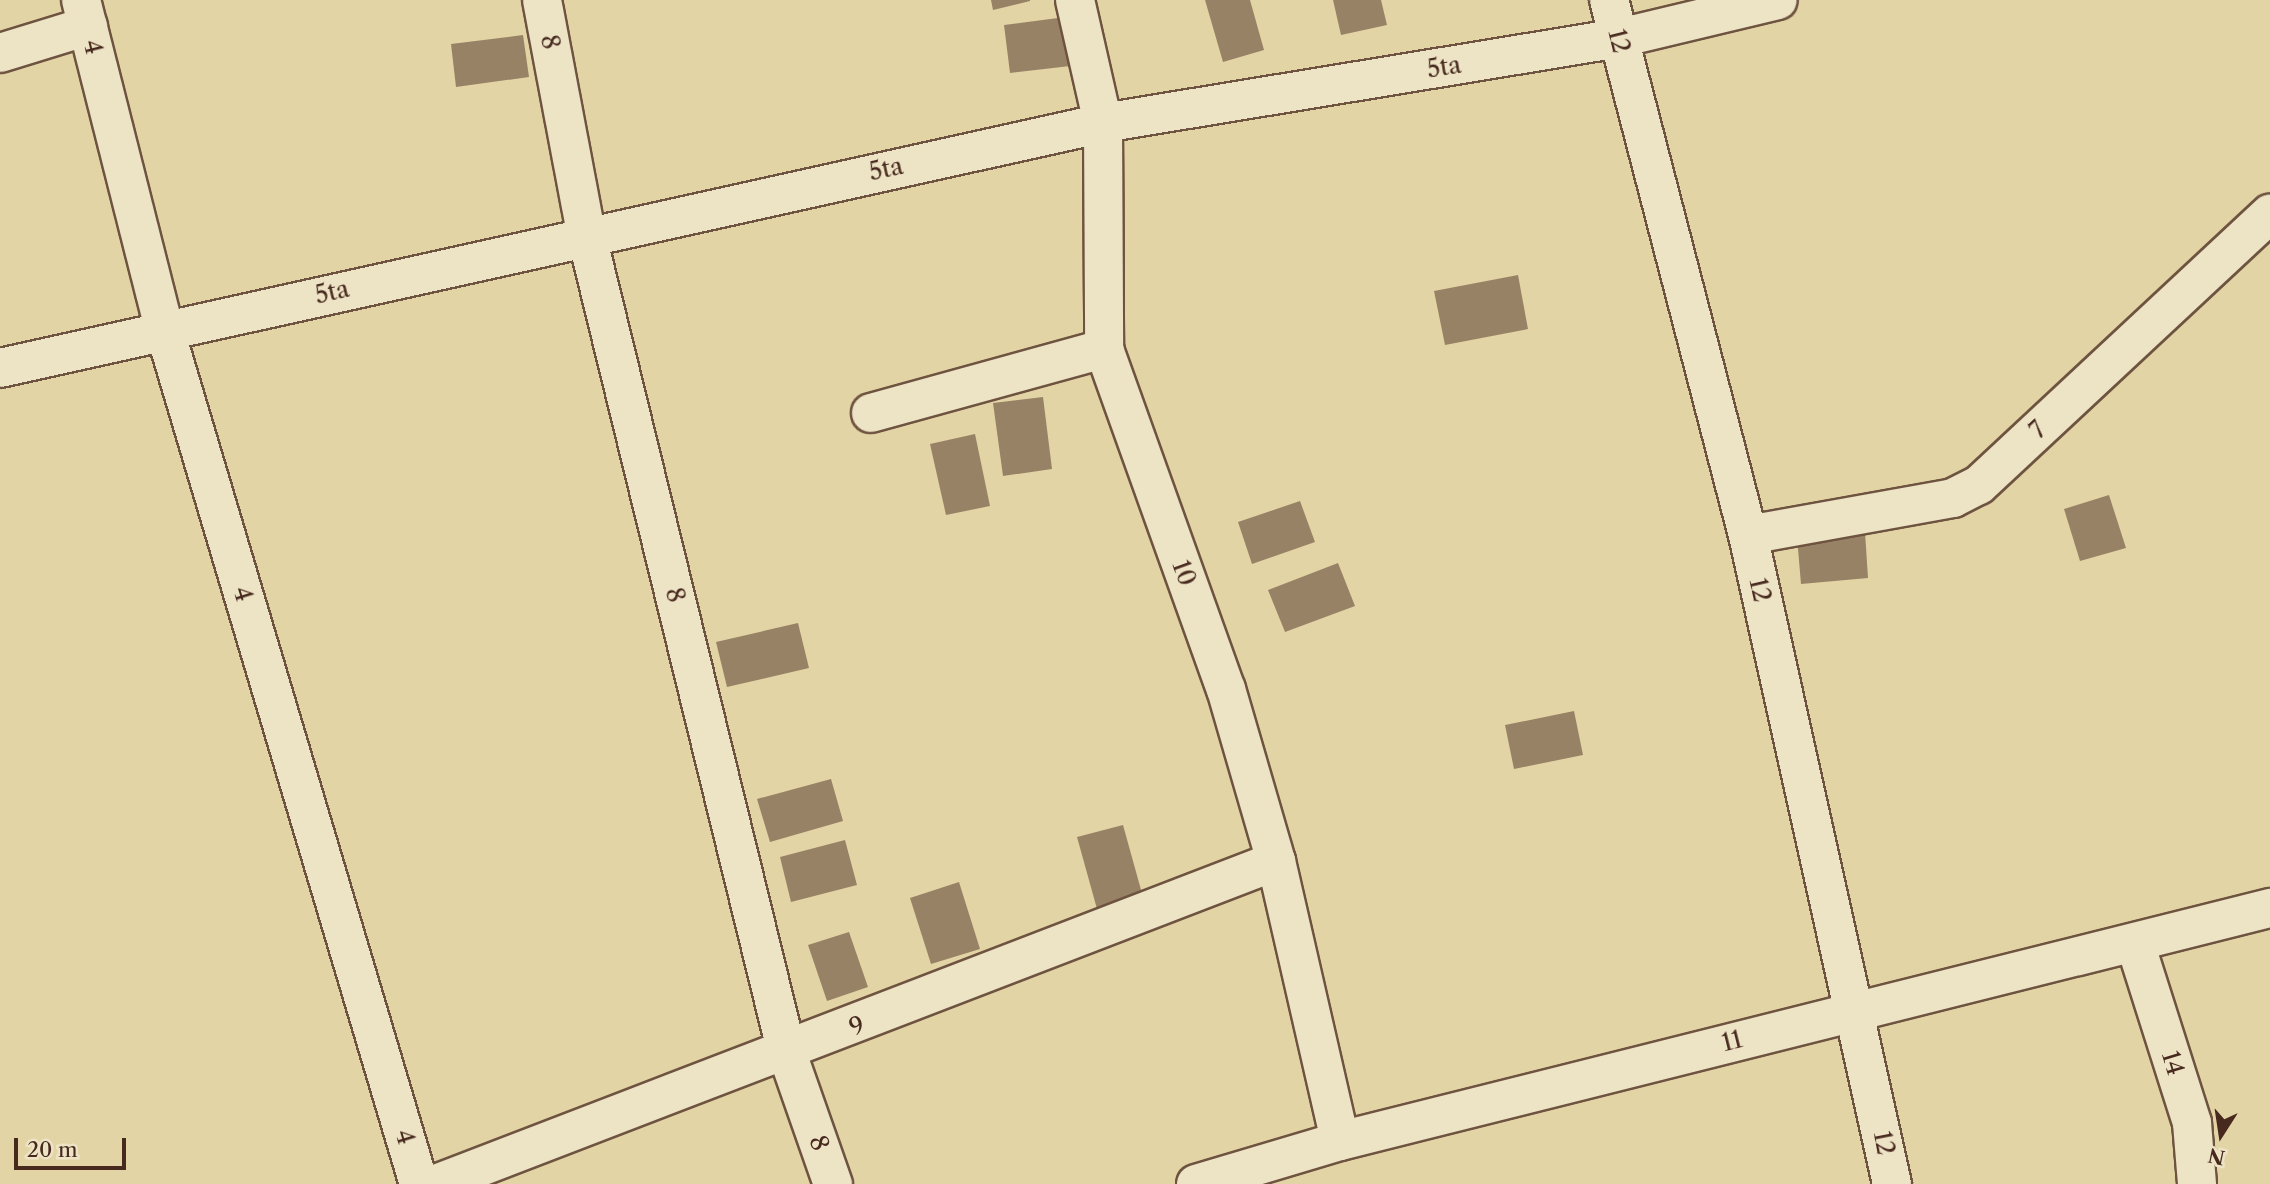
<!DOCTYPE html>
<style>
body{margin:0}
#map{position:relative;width:2270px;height:1184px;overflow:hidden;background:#e3d4a6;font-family:"Libre Caslon Text",serif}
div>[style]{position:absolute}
.building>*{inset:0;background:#988265}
.roads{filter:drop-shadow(2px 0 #6e5440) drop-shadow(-2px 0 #6e5440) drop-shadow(0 2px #6e5440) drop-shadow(0 -2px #6e5440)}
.minor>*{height:38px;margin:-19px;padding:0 19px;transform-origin:19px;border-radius:19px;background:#ede3c5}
span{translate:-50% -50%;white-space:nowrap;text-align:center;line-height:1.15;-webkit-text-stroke:5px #ede3c5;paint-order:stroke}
.street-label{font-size:24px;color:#47291e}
.north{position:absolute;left:2186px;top:1100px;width:70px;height:70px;-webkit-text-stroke:5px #ede3c5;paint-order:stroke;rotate:192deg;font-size:19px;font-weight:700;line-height:28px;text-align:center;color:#47291e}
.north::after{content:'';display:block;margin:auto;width:24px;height:32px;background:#47291e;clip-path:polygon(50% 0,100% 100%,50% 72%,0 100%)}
.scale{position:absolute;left:14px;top:1138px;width:112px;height:32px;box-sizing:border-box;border:4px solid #47291e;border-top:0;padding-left:9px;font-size:21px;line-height:24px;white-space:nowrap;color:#47291e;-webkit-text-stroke:5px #ede3c5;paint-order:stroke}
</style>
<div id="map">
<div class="building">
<div style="clip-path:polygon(991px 0,1030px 0,1030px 1px,993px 10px)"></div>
<div style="clip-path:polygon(1205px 0,1250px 0,1264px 50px,1223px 62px)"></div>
<div style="clip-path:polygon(1333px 0,1381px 0,1387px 25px,1341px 35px)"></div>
<div style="clip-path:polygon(1073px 16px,1079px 65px,1010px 73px,1004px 25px)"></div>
<div style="clip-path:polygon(523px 35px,529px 77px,456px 87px,451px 44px)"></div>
<div style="clip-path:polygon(1518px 275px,1528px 329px,1445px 345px,1434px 291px)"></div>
<div style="clip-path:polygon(1043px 397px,1052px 469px,1003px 476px,993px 403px)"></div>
<div style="clip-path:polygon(975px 434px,990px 506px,946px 515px,930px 444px)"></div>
<div style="clip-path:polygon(2109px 495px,2126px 548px,2080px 561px,2064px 509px)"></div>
<div style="clip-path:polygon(1300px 501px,1315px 542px,1252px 564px,1238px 522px)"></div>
<div style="clip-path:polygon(1865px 532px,1868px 578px,1801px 584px,1797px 537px)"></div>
<div style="clip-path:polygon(1338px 563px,1355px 606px,1285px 632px,1268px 590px)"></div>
<div style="clip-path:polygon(798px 623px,809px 668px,727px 687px,716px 642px)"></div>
<div style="clip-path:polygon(1574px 711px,1583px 755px,1514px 769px,1505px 725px)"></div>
<div style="clip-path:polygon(831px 779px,843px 821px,770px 842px,757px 799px)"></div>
<div style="clip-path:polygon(1123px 825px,1143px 897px,1097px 909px,1077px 837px)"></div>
<div style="clip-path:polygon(845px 840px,857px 885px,791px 902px,780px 857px)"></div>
<div style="clip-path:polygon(959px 882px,980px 949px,931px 964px,910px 898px)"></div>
<div style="clip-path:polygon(849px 932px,868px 987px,827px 1001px,808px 945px)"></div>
</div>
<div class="roads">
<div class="minor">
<div style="left:81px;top:0;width:341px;rotate:75.8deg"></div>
<div style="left:165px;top:331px;width:890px;rotate:73.42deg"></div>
<div style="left:542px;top:0;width:237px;rotate:79.3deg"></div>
<div style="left:586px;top:233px;width:844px;rotate:76.23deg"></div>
<div style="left:787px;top:1053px;width:139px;rotate:70.7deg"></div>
<div style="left:1075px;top:0;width:126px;rotate:77.2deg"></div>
<div style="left:1103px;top:123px;width:226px;rotate:89.7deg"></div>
<div style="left:1104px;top:349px;width:361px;rotate:70.3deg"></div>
<div style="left:1226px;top:689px;width:179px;rotate:73.8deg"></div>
<div style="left:1276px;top:861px;width:287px;rotate:77.1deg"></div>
<div style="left:1609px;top:0;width:553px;rotate:75.44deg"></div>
<div style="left:1748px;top:535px;width:665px;rotate:77.49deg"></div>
<div style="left:0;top:53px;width:92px;rotate:-17.1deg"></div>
<div style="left:0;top:368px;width:1130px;rotate:-12.52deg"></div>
<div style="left:1103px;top:123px;width:523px;rotate:-9.35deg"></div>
<div style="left:1619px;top:38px;width:163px;rotate:-13.4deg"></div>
<div style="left:871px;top:413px;width:242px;rotate:-15.4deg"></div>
<div style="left:1748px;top:535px;width:208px;rotate:-10.2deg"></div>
<div style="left:1953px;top:498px;width:29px;rotate:-27deg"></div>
<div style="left:1979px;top:485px;width:398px;rotate:-43deg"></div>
<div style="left:2135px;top:943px;width:189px;rotate:72.4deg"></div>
<div style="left:2192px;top:1123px;width:61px;rotate:85.3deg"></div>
<div style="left:436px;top:1184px;width:900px;rotate:-21.03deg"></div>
<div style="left:1196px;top:1184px;width:150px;rotate:-16.6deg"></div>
<div style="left:1340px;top:1141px;width:959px;rotate:-14.07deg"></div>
</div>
</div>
<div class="street-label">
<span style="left:1619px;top:41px;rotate:76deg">12</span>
<span style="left:550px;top:42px;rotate:79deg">8</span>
<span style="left:93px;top:47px;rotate:76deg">4</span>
<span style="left:1444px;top:67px;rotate:-9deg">5ta</span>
<span style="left:886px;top:169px;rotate:-12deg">5ta</span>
<span style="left:332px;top:292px;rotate:-13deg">5ta</span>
<span style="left:2038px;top:430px;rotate:-43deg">7</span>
<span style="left:1184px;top:573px;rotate:70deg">10</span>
<span style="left:1760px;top:590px;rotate:77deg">12</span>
<span style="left:243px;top:594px;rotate:73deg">4</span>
<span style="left:675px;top:595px;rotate:76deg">8</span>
<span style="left:857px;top:1026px;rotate:-21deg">9</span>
<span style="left:1732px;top:1041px;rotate:-14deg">11</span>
<span style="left:2173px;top:1063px;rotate:73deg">14</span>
<span style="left:405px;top:1137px;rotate:73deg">4</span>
<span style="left:819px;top:1143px;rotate:71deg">8</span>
<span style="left:1884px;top:1143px;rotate:79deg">12</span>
</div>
<div class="north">N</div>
<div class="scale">20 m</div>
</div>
